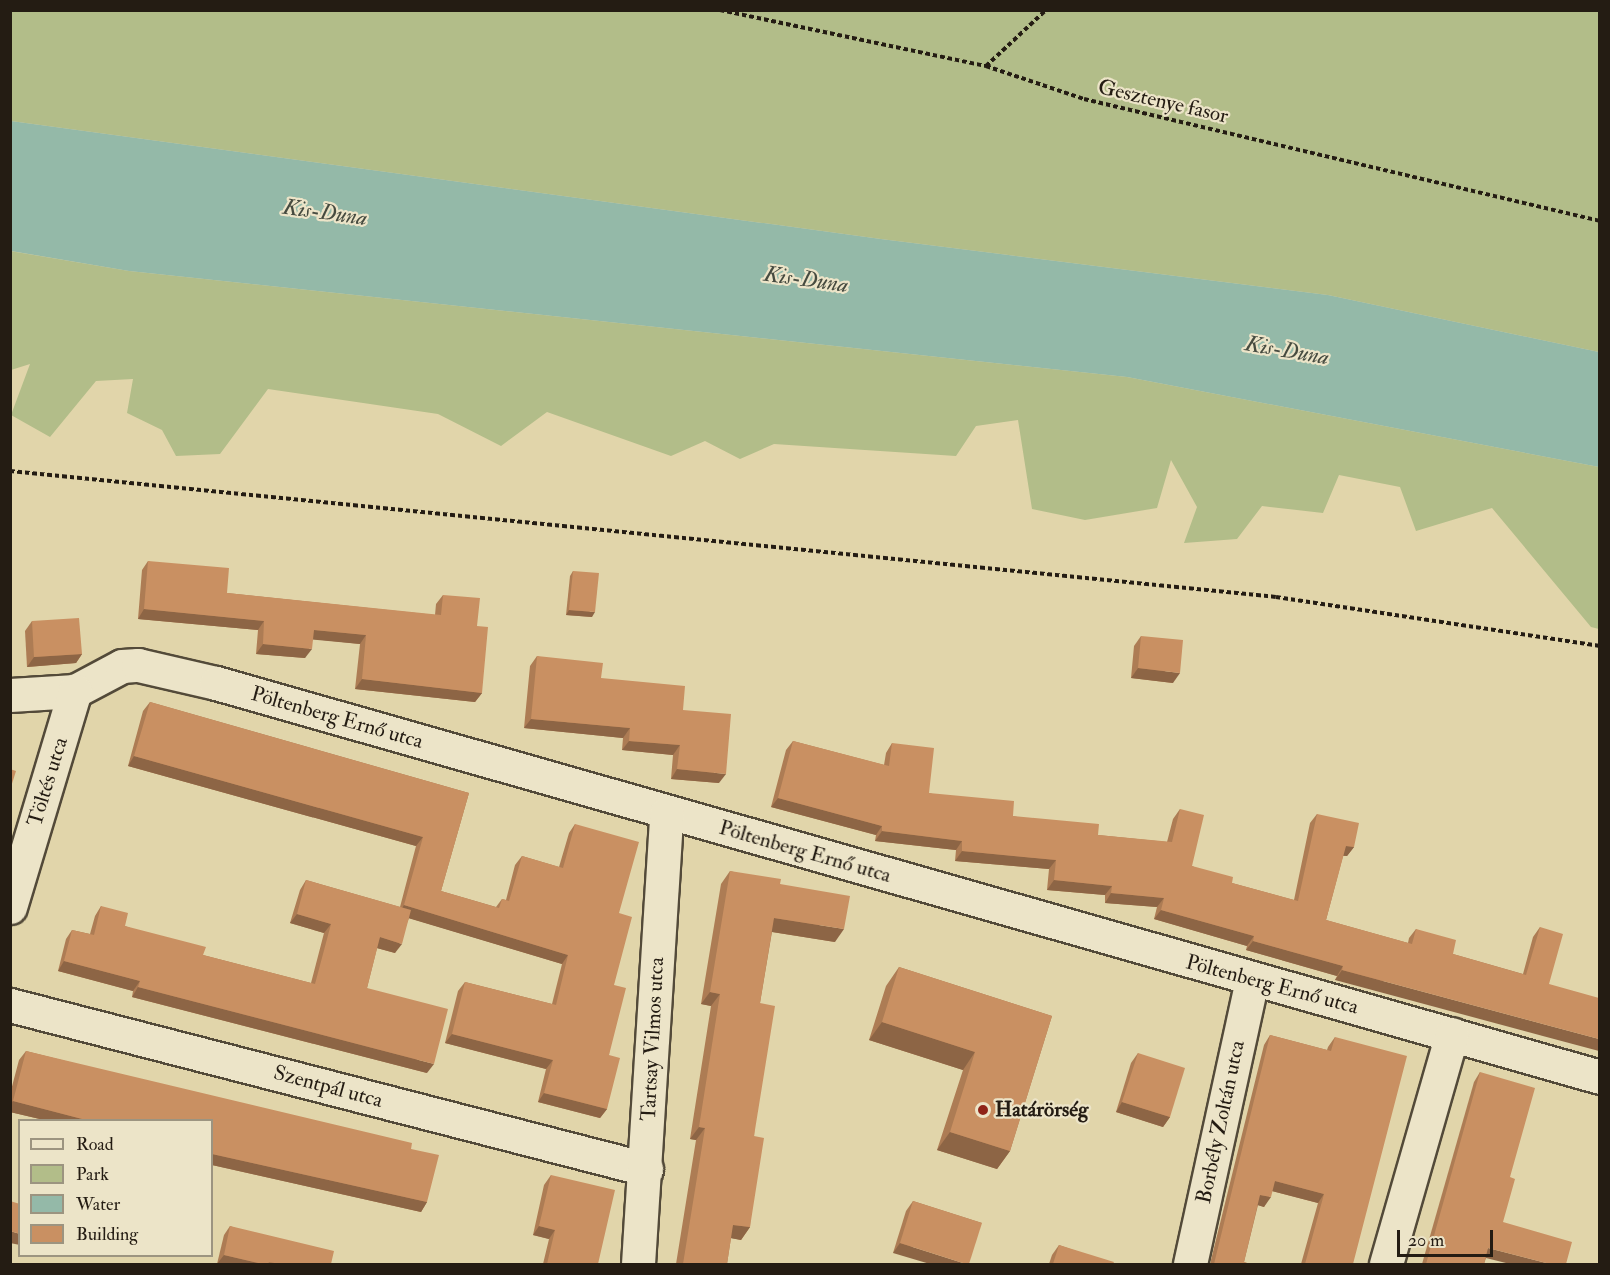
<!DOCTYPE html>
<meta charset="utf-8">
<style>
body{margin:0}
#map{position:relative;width:1610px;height:1275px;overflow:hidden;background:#e1d5aa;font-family:"IM FELL Double Pica",serif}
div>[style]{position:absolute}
.green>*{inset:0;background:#b2bd89}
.water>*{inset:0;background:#94b9a8}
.path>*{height:4px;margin-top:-2px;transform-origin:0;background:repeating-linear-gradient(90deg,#241c13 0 4.5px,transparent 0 7.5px)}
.roads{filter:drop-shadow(2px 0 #534a39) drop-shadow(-2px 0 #534a39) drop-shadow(0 2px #534a39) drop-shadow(0 -2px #534a39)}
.minor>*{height:33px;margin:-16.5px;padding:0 16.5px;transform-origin:16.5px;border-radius:16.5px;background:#ece4c8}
.wall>*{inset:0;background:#ad7c54}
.shaded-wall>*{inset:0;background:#8d6545}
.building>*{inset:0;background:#c99062}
.dots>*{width:16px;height:16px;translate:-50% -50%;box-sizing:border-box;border:3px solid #ece4c8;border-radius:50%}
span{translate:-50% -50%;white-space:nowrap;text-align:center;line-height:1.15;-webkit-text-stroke:4.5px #ece4c8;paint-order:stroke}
.street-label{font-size:21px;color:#241c13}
.poi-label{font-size:21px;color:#241c13;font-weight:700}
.left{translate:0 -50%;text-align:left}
.water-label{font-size:22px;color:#464b40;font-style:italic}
.frame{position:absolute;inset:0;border:12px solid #241c13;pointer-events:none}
.legend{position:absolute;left:18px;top:1119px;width:195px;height:138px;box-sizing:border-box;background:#ece4c8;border:2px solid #9c9480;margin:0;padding:8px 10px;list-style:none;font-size:18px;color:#241c13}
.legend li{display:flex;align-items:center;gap:12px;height:30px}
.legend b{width:30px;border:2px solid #9c9480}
.scale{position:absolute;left:1397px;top:1230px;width:96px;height:27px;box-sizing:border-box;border:3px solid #241c13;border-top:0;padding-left:8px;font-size:18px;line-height:21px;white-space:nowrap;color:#241c13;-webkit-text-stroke:4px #ece4c8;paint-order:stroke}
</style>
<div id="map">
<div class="green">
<div style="clip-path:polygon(11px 11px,1599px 11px,1599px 352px,1328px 295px,881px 239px,11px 121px)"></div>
<div style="clip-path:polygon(10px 251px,129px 271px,1127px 377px,1599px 467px,1599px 629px,1591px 627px,1492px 508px,1416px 531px,1400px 487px,1339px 475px,1323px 513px,1262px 506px,1237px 539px,1184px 543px,1197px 507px,1171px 460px,1157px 508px,1085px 520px,1032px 509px,1018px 420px,976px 426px,956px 456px,774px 444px,740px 459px,705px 441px,671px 456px,547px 412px,501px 446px,438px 414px,268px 389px,220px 454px,176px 456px,162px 430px,127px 413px,133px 379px,96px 381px,50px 437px,11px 415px,30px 364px,11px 370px)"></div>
</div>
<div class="water">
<div style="clip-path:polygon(11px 121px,881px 239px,1328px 295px,1599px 352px,1599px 467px,1127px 377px,129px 271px,11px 251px)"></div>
</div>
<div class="path">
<div style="left:720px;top:10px;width:272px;rotate:11.9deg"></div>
<div style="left:986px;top:66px;width:103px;rotate:18.6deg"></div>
<div style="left:1084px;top:99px;width:530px;rotate:13.3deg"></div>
<div style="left:986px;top:66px;width:82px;rotate:-43deg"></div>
<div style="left:10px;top:471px;width:1272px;rotate:5.68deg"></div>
<div style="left:1276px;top:597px;width:328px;rotate:8.6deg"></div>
</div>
<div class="roads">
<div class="minor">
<div style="left:10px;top:695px;width:65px;rotate:-3.5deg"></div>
<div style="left:75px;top:691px;width:53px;rotate:-28deg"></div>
<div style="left:122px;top:666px;width:16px;rotate:-4deg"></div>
<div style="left:138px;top:665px;width:80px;rotate:13deg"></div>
<div style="left:216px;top:683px;width:1439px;rotate:15.89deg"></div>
<div style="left:10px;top:907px;width:226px;rotate:-73.3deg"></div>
<div style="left:10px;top:1005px;width:657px;rotate:14.46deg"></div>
<div style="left:638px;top:1264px;width:452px;rotate:-86.4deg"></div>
<div style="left:1190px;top:1264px;width:291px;rotate:-77.7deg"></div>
<div style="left:1386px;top:1264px;width:239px;rotate:-74deg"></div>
</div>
</div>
<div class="wall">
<div style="clip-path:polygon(148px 561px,227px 593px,435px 615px,436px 604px,443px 595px,477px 626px,482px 693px,475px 702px,355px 689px,360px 644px,313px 639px,305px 658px,256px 654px,258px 630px,138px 619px,142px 570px)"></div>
<div style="clip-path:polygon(573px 571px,592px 617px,566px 615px,570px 576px)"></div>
<div style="clip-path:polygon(32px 621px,82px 654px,76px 663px,27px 667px,25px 631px)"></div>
<div style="clip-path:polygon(1141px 636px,1173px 683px,1131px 678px,1134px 646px)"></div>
<div style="clip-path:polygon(537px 656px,683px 710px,719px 783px,671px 779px,673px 755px,622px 750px,623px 738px,524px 728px,530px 666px)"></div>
<div style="clip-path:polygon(150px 702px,469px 793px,441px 891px,496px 907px,502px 899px,506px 900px,515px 865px,522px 856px,559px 867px,569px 833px,575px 824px,619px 913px,609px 1055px,607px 1109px,600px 1118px,538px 1102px,546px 1069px,445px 1043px,458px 991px,465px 982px,552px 1004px,562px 964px,409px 918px,395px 953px,377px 948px,367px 988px,427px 1073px,132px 997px,133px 991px,58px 971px,66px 939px,72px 930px,90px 934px,95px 916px,101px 906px,125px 926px,203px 955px,311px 983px,324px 933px,290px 923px,300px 890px,306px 880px,400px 907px,416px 846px,128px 766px,143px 711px)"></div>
<div style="clip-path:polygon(793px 741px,884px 765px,886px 753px,892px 743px,929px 793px,1013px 816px,1098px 835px,1167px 842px,1173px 819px,1180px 809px,1192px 866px,1232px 883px,1294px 900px,1310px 823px,1317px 814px,1354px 847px,1347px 856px,1343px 856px,1326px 920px,1408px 943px,1409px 938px,1416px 929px,1453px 954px,1523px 974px,1533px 937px,1540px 927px,1549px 984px,1335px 980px,1337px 976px,1246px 950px,1247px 946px,1154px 919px,1157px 907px,1105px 903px,1105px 895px,1047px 890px,1049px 869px,955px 861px,956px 850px,875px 841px,876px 835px,771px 807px,786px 750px)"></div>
<div style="clip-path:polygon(730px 871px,780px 884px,835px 942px,772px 932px,760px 1003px,750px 1227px,741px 1240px,731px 1238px,727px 1264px,676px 1264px,696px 1140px,690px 1139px,711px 1006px,701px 1004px,721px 884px)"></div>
<div style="clip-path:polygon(899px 967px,1052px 1016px,1010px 1151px,997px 1169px,937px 1150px,963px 1070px,869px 1040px,886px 986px)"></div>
<div style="clip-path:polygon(1270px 1035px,1327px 1050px,1328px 1047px,1335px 1037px,1353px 1264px,1301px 1264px,1318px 1203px,1272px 1191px,1264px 1207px,1258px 1205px,1244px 1262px,1250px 1264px,1210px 1264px,1264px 1045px)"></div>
<div style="clip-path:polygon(26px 1051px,411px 1149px,427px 1202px,421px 1212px,212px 1165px,212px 1120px,44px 1120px,10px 1112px,10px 1094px,19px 1060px)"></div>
<div style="clip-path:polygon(1138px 1053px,1170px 1117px,1163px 1127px,1116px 1112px,1131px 1063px)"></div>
<div style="clip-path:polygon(1480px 1072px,1486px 1258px,1484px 1264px,1422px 1264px,1474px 1082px)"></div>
<div style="clip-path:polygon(551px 1175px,598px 1264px,543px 1264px,549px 1239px,533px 1235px,544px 1185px)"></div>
<div style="clip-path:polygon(913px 1201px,982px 1223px,893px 1253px,906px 1211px)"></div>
<div style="clip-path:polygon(230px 1226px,331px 1264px,217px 1264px,224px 1235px)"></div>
<div style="clip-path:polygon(1059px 1245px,1113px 1264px,1049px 1264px,1052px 1255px)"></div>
</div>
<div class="shaded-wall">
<div style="clip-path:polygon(144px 609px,264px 621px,258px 630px,138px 619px)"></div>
<div style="clip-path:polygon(569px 610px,595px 612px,592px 617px,566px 615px)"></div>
<div style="clip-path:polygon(314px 630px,366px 635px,360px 644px,307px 639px)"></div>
<div style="clip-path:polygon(263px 644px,312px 649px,305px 658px,256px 654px)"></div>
<div style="clip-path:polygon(82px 654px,76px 663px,27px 667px,34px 657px)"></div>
<div style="clip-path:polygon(1138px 668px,1180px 673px,1173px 683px,1131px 678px)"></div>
<div style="clip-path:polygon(362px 679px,482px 693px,475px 702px,355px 689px)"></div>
<div style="clip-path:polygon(531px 719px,630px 728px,623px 738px,524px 728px)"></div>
<div style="clip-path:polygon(629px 741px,680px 745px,673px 755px,622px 750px)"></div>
<div style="clip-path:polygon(134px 756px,423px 837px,416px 846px,128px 766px)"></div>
<div style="clip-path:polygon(677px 769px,726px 774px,719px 783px,671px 779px)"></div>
<div style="clip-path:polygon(778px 798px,882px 826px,876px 835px,771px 807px)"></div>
<div style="clip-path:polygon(882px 831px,962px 841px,956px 850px,875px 841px)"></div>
<div style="clip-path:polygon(1346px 846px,1354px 847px,1347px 856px,1339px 855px)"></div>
<div style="clip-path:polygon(962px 851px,1056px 860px,1049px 869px,955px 861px)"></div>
<div style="clip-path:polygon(1054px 880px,1112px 886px,1105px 895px,1047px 890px)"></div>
<div style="clip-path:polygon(1111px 893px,1164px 898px,1157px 907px,1105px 903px)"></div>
<div style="clip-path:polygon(404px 905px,568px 955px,562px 964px,398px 915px)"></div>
<div style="clip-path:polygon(1161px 910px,1254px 936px,1247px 946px,1154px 919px)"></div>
<div style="clip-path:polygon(297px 914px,331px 924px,324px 933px,290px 923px)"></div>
<div style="clip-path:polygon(774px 918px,844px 929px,835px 942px,766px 931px)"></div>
<div style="clip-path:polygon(380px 937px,402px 944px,395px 953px,373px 947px)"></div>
<div style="clip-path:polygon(1253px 941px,1343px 966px,1337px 976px,1246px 950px)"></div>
<div style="clip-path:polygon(64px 961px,140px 981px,133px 991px,58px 971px)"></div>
<div style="clip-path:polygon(1342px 970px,1599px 1039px,1599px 1051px,1335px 980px)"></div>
<div style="clip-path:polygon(138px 987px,434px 1064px,427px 1073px,132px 997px)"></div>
<div style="clip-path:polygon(710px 992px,720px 994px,711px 1006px,701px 1004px)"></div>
<div style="clip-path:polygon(882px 1022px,975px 1052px,963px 1070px,869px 1040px)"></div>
<div style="clip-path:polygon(452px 1034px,553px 1060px,546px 1069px,445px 1043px)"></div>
<div style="clip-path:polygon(544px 1093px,607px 1109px,600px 1118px,538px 1102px)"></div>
<div style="clip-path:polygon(13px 1101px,86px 1120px,44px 1120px,10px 1112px,10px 1104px)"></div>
<div style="clip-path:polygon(1122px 1102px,1170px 1117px,1163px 1127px,1116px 1112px)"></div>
<div style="clip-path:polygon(699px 1127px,705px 1128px,696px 1140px,690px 1139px)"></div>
<div style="clip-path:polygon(950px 1132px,1010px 1151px,997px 1169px,937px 1150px)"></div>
<div style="clip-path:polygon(212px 1154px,427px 1202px,421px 1212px,212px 1165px)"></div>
<div style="clip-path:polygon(1275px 1181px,1324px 1194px,1318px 1203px,1268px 1190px)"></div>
<div style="clip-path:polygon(1260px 1195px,1271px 1197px,1264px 1207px,1254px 1204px)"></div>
<div style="clip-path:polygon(733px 1225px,750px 1227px,741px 1240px,725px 1237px)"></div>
<div style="clip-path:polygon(539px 1226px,555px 1230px,549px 1239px,533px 1235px)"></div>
<div style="clip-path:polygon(10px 1231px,20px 1234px,20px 1245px,10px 1243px)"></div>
<div style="clip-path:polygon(900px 1243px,966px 1264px,930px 1264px,893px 1253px)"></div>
<div style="clip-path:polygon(1488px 1248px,1550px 1264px,1510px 1264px,1482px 1257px)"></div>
<div style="clip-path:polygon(224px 1255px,262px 1264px,217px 1264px)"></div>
</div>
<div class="building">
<div style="clip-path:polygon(148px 561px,229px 568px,227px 593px,441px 615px,443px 595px,480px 598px,477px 626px,488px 627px,482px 693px,362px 679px,366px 635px,314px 630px,312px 649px,263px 644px,264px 621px,144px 609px)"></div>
<div style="clip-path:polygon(573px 571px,599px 573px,595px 612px,569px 610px)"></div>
<div style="clip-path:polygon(79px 618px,82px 654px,34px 657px,32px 621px)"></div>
<div style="clip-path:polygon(1141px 636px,1183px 640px,1180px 673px,1138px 668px)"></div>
<div style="clip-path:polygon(537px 656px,603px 663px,601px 678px,685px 686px,683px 710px,731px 714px,726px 774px,677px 769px,680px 745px,629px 741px,630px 728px,531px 719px)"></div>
<div style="clip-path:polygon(150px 702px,469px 793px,441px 891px,499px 908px,502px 899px,509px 901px,522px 856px,563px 868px,575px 824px,639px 842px,619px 913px,632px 917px,614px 985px,626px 988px,609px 1055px,620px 1058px,607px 1109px,544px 1093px,553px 1060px,452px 1034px,465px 982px,556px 1005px,568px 955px,404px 905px,423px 837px,134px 756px)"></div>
<div style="clip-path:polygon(793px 741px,889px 766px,892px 743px,934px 748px,929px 793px,1014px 801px,1013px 816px,1099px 824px,1098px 835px,1172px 842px,1180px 809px,1204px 815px,1192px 866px,1233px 877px,1232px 883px,1298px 901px,1317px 814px,1359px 823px,1354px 847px,1346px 846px,1326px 920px,1412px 944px,1416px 929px,1456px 940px,1453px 954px,1526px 975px,1540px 927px,1563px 934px,1549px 984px,1599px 998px,1599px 1039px,1342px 970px,1343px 966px,1253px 941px,1254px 936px,1161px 910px,1164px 898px,1111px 893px,1112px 886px,1054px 880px,1056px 860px,962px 851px,962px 841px,882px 831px,882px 826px,778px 798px)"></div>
<div style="clip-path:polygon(10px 769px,16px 771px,10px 790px)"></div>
<div style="clip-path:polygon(730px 871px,781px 879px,780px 884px,850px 896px,844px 929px,774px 918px,760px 1003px,775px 1006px,754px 1136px,764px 1138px,750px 1227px,733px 1225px,727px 1264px,683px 1264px,705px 1128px,699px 1127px,720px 994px,710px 992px)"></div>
<div style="clip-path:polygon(306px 880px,411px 910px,402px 944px,380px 937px,367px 988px,448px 1009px,434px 1064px,138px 987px,140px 981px,64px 961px,72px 930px,94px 935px,101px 906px,128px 913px,125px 926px,206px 947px,203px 955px,315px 984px,331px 924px,297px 914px)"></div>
<div style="clip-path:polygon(899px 967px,1052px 1016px,1010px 1151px,950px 1132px,975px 1052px,882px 1022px)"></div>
<div style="clip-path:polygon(1270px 1035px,1331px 1051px,1335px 1037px,1407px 1056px,1353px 1264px,1305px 1264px,1324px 1194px,1275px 1181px,1271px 1197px,1260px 1195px,1244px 1262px,1250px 1264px,1214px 1264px)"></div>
<div style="clip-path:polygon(26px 1051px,412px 1143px,411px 1149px,439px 1155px,427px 1202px,212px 1154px,212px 1120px,86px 1120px,13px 1101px)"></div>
<div style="clip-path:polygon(1138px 1053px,1185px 1068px,1170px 1117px,1122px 1102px)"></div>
<div style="clip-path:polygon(1480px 1072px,1535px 1088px,1510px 1177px,1515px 1179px,1503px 1222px,1572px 1242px,1566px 1264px,1550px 1264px,1488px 1248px,1484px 1264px,1426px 1264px)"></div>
<div style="clip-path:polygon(551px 1175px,615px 1190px,598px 1264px,547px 1264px,555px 1230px,539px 1226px)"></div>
<div style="clip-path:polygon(10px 1201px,20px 1204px,20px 1234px,10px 1231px)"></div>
<div style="clip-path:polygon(913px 1201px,982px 1223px,969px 1264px,966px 1264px,900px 1243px)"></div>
<div style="clip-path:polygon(230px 1226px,334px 1251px,331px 1264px,280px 1264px,269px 1262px,268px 1264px,263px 1264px,224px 1255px)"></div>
<div style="clip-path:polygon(1059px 1245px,1114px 1262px,1113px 1264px,1053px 1264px)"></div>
</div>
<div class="dots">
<div style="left:983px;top:1110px;background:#8f2418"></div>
</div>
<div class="street-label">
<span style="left:1163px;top:102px;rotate:13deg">Gesztenye fasor</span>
<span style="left:337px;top:718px;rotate:16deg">Pöltenberg Ernő utca</span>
<span style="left:48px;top:782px;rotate:-73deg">Töltés utca</span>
<span style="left:805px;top:852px;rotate:16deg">Pöltenberg Ernő utca</span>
<span style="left:1272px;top:985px;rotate:15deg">Pöltenberg Ernő utca</span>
<span style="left:653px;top:1039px;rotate:-87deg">Tartsay Vilmos utca</span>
<span style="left:328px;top:1087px;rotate:15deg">Szentpál utca</span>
<span style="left:1221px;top:1122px;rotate:-78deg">Borbély Zoltán utca</span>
</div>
<div class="poi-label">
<span class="left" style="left:995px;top:1110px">Határörség</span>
</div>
<div class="water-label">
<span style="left:325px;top:213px;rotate:8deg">Kis-Duna</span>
<span style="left:806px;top:280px;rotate:8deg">Kis-Duna</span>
<span style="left:1287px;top:351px;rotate:10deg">Kis-Duna</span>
</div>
<div class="frame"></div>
<ul class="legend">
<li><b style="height:8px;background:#ece4c8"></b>Road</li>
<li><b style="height:16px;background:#b2bd89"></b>Park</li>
<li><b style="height:16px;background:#94b9a8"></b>Water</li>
<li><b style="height:16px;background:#c99062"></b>Building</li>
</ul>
<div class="scale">20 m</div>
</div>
